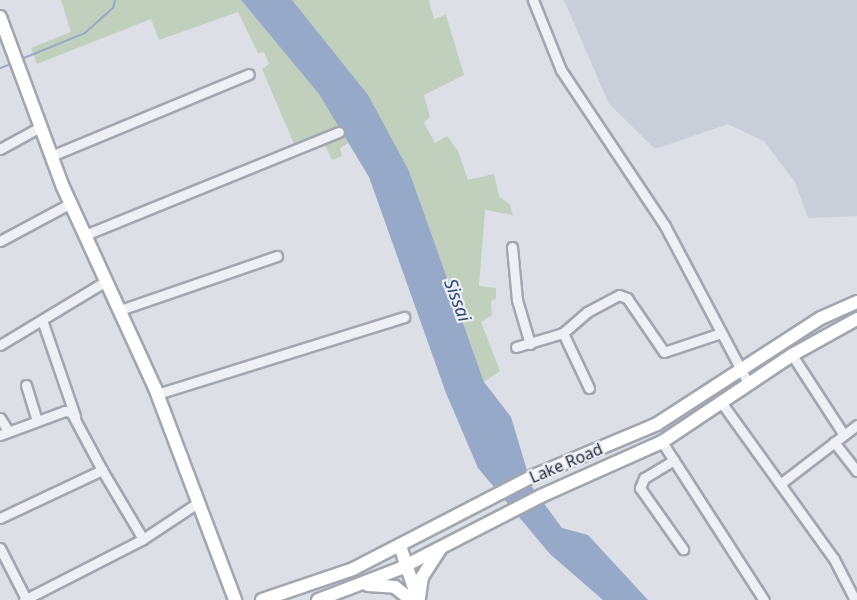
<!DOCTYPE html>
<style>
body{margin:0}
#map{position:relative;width:857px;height:600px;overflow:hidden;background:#dcdfe6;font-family:"Noto Sans",sans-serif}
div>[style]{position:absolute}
.built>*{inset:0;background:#caced8}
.green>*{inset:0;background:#c0d0bd}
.water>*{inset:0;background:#96a9c8}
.stream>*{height:2px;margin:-1px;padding:0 1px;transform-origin:1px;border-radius:1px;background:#96a9c8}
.roads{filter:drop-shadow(2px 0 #a2a6b0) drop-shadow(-2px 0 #a2a6b0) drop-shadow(0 2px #a2a6b0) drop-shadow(0 -2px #a2a6b0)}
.street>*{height:9px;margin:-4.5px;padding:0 4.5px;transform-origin:4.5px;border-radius:4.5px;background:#eef0f5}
.secondary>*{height:12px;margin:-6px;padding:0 6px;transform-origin:6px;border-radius:6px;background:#fff}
span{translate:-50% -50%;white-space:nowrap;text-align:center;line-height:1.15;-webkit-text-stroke:4.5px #ebeef4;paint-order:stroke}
.street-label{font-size:16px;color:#262c3d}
.water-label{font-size:18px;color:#2f4671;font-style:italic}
</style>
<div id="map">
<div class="built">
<div style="clip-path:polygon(564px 0,857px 0,857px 216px,808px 218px,795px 182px,764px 141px,728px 124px,655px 149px,609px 104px)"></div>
</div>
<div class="green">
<div style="clip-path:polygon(61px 0,241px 0,319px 93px,350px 142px,340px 148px,342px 156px,332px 160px,324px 143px,298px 153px,262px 69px,269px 64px,264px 52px,258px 53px,238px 12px,159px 40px,151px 19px,37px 64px,31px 48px,71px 32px)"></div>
<div style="clip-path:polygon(292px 0,429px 0,434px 19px,446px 15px,464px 75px,424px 95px,430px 117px,424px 123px,435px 143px,447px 136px,458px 151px,468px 180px,494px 174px,499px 196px,510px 205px,513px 215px,485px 210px,479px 286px,496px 288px,496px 299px,491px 301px,492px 315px,481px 322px,500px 371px,484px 382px,409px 171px)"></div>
</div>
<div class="water">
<div style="clip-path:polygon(241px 0,292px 0,368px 95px,409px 171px,484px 382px,511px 417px,532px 487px,562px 528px,588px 535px,648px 600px,603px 600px,550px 554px,478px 468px,446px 393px,369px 177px,319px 94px)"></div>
</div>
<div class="stream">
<div style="left:19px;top:60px;width:71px;rotate:-22.2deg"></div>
<div style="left:85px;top:33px;width:38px;rotate:-42deg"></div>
<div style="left:113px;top:8px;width:8px;rotate:-76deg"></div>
<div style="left:0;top:68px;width:12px;rotate:-20deg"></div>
</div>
<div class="roads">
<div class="street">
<div style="left:533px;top:0;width:75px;rotate:68.2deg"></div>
<div style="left:561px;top:70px;width:187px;rotate:56.3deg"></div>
<div style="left:665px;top:226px;width:178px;rotate:62.1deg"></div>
<div style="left:0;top:149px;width:46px;rotate:-28.8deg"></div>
<div style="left:51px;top:156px;width:214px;rotate:-22.5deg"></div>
<div style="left:85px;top:235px;width:274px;rotate:-22.1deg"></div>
<div style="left:0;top:241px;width:81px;rotate:-28.2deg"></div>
<div style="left:512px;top:247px;width:53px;rotate:84.6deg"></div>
<div style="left:517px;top:300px;width:46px;rotate:73.5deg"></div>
<div style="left:120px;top:310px;width:166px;rotate:-19deg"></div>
<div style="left:42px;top:320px;width:102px;rotate:71deg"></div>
<div style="left:0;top:345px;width:124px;rotate:-31.1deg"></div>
<div style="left:516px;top:347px;width:49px;rotate:-16.6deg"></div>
<div style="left:792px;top:355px;width:95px;rotate:57deg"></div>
<div style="left:26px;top:385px;width:37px;rotate:73deg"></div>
<div style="left:589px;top:388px;width:61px;rotate:-115.3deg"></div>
<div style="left:563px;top:333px;width:32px;rotate:-41deg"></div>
<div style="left:587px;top:312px;width:36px;rotate:-28deg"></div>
<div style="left:619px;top:295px;width:9px;rotate:21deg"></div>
<div style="left:627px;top:298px;width:65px;rotate:55.6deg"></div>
<div style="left:664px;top:352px;width:60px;rotate:-18.4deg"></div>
<div style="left:157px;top:394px;width:259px;rotate:-17.3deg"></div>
<div style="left:721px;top:402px;width:193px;rotate:54.3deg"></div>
<div style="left:834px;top:559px;width:46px;rotate:62.9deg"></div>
<div style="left:0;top:418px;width:15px;rotate:58deg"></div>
<div style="left:0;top:435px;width:69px;rotate:-20.3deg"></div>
<div style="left:65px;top:411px;width:6px;rotate:9deg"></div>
<div style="left:71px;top:412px;width:66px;rotate:61.9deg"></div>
<div style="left:662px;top:442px;width:188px;rotate:57.2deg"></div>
<div style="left:834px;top:442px;width:37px;rotate:52deg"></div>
<div style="left:674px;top:460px;width:35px;rotate:149deg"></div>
<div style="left:644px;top:478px;width:11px;rotate:112deg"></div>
<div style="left:640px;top:488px;width:75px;rotate:54.8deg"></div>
<div style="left:780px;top:484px;width:97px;rotate:-37.5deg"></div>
<div style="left:0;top:518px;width:113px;rotate:-25.2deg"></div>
<div style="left:102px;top:470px;width:80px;rotate:59.3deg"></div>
<div style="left:0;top:548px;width:57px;rotate:63deg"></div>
<div style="left:24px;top:600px;width:134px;rotate:-27.1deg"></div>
<div style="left:143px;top:539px;width:67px;rotate:-33.5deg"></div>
</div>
<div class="secondary">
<div style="left:0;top:17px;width:181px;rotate:69.7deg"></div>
<div style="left:63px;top:187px;width:221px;rotate:65.4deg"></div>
<div style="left:155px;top:388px;width:227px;rotate:69.3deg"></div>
<div style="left:400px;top:546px;width:57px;rotate:71.6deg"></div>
<div style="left:368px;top:585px;width:27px;rotate:4deg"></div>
<div style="left:395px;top:587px;width:21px;rotate:39deg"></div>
<div style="left:419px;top:598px;width:21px;rotate:-82deg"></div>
<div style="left:422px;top:577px;width:33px;rotate:-57deg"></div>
<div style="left:262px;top:600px;width:96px;rotate:-18.8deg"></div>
<div style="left:353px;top:569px;width:200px;rotate:-27.3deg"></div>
<div style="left:531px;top:477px;width:137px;rotate:-22.8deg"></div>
<div style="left:657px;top:424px;width:195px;rotate:-32.9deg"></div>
<div style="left:821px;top:318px;width:39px;rotate:-24deg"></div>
<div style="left:318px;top:600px;width:87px;rotate:-20.9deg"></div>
<div style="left:399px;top:569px;width:160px;rotate:-27.2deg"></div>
<div style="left:541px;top:496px;width:133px;rotate:-24.1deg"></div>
<div style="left:662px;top:442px;width:156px;rotate:-33.8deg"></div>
<div style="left:792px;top:355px;width:74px;rotate:-29deg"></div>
</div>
</div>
<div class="street-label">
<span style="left:566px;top:463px;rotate:-23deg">Lake Road</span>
</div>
<div class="water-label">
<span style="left:458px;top:300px;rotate:69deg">Sissai</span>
</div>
</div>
